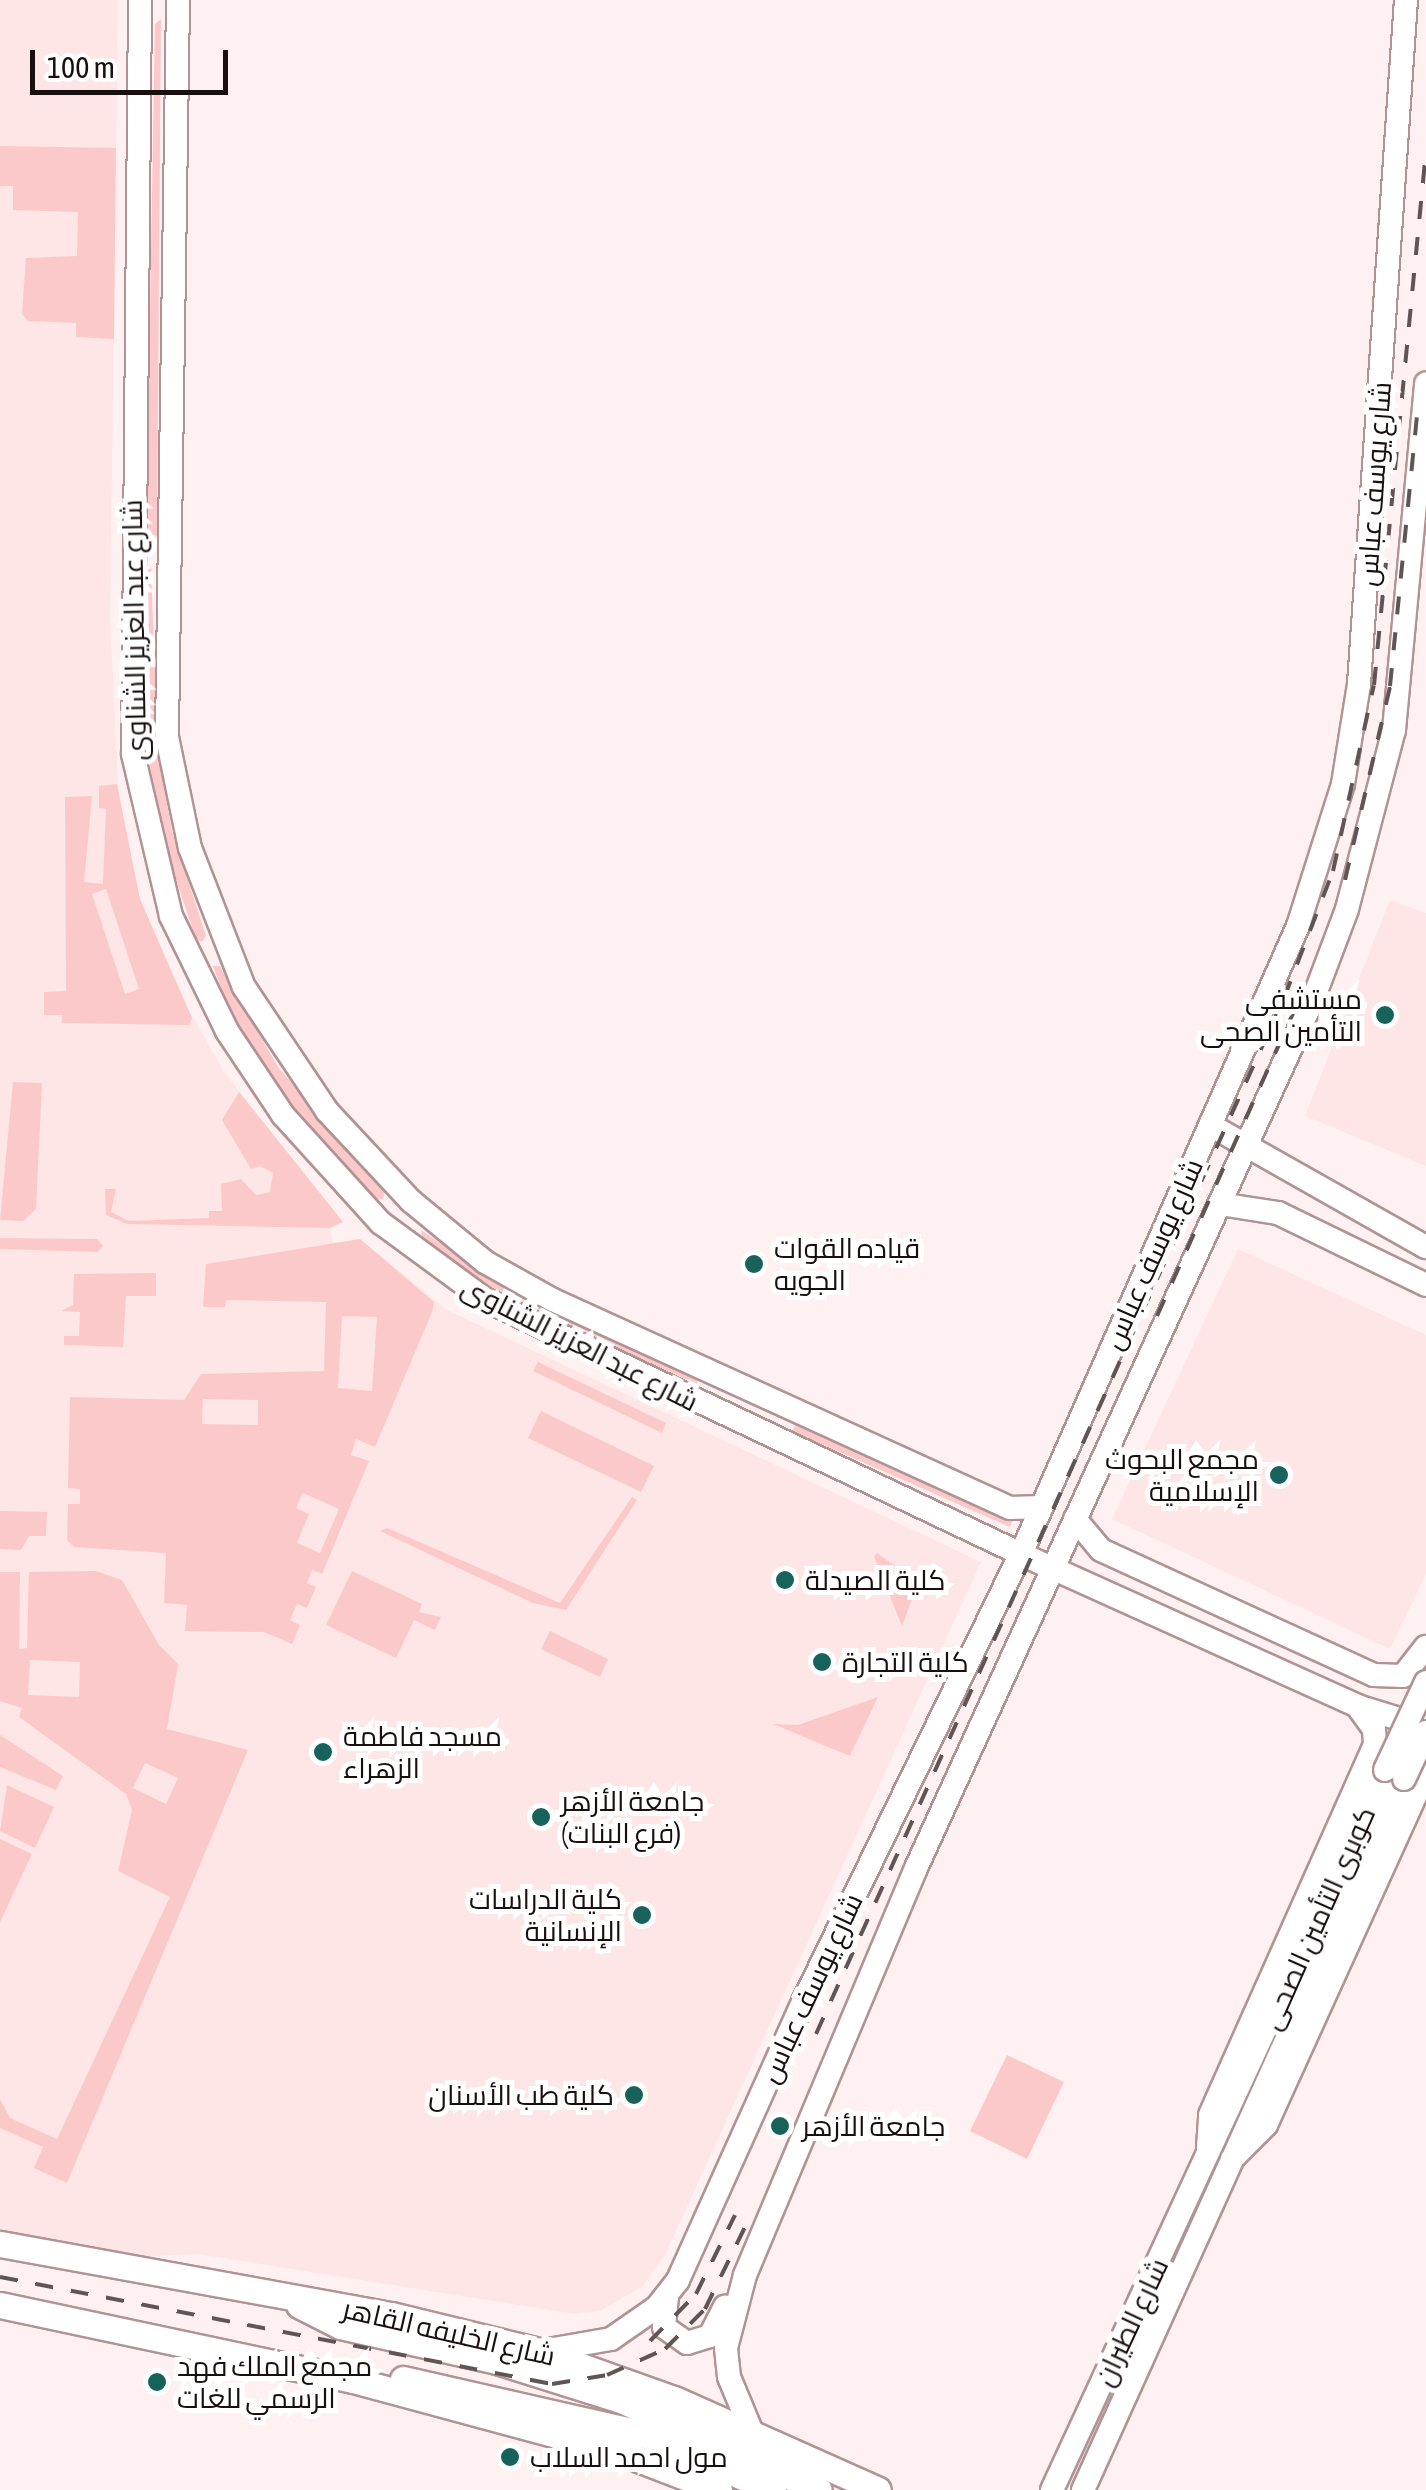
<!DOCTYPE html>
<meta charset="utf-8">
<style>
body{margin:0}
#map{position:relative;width:1426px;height:2490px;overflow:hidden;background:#fff1f1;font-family:"Asap Condensed",Cairo,sans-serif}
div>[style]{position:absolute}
.built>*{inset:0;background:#fee5e6}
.green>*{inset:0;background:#fcc9ca}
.roads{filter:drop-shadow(2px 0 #b19394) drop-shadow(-2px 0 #b19394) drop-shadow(0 2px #b19394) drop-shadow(0 -2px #b19394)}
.secondary>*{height:22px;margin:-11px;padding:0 11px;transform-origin:11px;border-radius:11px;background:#fff}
.primary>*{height:25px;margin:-12.5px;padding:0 12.5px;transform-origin:12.5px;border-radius:12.5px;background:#fff}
.rail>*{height:4px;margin-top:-2px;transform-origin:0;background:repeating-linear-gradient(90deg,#605555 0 18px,transparent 0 36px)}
.bridges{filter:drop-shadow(2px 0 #b19394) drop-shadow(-2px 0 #b19394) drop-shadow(0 2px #b19394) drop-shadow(0 -2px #b19394)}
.secondary-bridge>*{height:22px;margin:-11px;padding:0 11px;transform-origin:11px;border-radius:11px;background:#fff}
.dots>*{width:28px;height:28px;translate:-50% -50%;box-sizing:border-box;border:5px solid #fff;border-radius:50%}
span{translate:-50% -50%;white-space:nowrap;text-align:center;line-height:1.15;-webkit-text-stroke:10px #fff;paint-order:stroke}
.street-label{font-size:28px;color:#190f0f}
.poi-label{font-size:28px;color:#190f0f}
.right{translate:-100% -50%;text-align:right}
.left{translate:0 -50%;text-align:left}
.scale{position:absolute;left:30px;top:50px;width:198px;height:45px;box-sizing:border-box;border:5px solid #190f0f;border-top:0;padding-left:12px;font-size:30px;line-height:35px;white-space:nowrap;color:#190f0f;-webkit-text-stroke:8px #fff;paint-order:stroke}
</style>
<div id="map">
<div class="built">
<div style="clip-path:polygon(0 0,118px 0,110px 618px,119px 805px,140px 899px,176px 987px,224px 1072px,343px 1222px,330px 1228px,333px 1243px,360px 1239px,447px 1310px,981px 1562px,665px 2255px,643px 2286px,600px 2311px,575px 2314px,198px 2254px,130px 2257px,0 2231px)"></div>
<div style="clip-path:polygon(1390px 900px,1426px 913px,1426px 1166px,1305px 1116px)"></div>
<div style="clip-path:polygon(1238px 1249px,1426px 1335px,1426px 1574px,1390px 1649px,1112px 1519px)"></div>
</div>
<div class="green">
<div style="clip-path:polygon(161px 19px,157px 536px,151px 541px,146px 536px,155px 24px)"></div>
<div style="clip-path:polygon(0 146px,116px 148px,114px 339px,76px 337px,76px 323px,28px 321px,22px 314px,26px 258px,77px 256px,78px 212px,13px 210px,13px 186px,0 186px)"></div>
<div style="clip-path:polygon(151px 568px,158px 754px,172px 831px,206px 936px,202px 942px,196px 939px,169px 859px,148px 757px,145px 572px)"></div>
<div style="clip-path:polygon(evenodd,117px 784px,140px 899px,192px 1018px,189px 1025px,62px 1023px,62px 1015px,44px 1015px,44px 992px,66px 991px,65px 797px,92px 796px,84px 882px,103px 884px,106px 809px,99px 808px,99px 786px,117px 784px,106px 889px,139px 989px,125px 994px,92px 894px,106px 889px)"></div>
<div style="clip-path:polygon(213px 966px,220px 966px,278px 1067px,385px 1191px,383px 1199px,374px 1200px,279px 1089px,231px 1015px)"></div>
<div style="clip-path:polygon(13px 1082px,42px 1083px,36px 1209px,23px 1221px,0 1220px)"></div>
<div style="clip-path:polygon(239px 1092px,343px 1222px,330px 1228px,127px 1224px,106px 1215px,105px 1189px,116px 1189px,111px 1212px,129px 1221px,209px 1218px,209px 1211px,222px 1211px,221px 1184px,241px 1179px,256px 1195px,270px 1192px,273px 1173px,260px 1166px,251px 1169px,222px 1120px)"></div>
<div style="clip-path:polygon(421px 1230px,485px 1273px,698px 1377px,697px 1384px,514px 1302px,423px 1240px)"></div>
<div style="clip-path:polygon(0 1238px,97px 1239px,103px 1246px,97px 1252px,0 1249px)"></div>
<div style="clip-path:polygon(evenodd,360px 1239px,434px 1302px,432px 1312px,375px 1447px,356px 1439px,351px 1455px,369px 1461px,322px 1574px,312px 1570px,307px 1583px,316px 1587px,307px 1608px,297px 1604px,290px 1620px,300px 1625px,292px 1644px,264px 1632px,185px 1631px,187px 1605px,164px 1603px,166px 1553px,74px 1547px,67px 1540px,68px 1504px,80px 1504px,80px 1489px,68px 1488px,70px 1397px,184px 1400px,201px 1374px,324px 1371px,326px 1302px,226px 1300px,225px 1307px,203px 1307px,206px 1264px,360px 1239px,342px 1316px,377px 1317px,372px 1391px,338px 1388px,342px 1316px,360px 1239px,203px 1399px,258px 1400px,258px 1425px,202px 1424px,203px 1399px,360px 1239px,303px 1493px,339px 1509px,320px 1553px,297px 1543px,309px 1514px,296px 1508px,303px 1493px)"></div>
<div style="clip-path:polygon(156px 1273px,156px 1296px,126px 1296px,123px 1347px,64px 1345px,64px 1336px,79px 1336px,80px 1312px,61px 1311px,73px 1305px,74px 1274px)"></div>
<div style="clip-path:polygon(538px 1362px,666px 1423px,662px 1433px,533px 1371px)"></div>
<div style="clip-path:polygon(541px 1411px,654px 1466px,641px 1492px,528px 1438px)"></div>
<div style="clip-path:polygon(797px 1422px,1014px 1517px,1010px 1527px,792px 1431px)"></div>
<div style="clip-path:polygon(632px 1497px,637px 1500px,566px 1610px,533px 1603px,380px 1531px,387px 1528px,560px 1603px)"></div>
<div style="clip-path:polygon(0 1511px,47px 1512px,46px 1536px,29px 1536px,21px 1550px,0 1549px)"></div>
<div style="clip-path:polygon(877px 1553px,918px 1583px,902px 1626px,874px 1556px)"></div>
<div style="clip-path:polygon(352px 1571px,422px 1604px,419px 1612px,441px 1617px,435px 1630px,414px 1620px,396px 1658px,326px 1625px)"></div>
<div style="clip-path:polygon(evenodd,0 1572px,20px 1572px,19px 1649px,27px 1648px,29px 1572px,96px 1571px,122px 1580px,159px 1645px,178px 1664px,167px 1729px,248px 1750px,67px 2183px,34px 2168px,43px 2147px,0 2128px,0 2099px,10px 2118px,57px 2139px,170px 1897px,118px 1871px,132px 1810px,126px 1794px,19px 1717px,22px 1708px,0 1701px,0 1572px,30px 1660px,80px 1662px,79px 1697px,28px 1695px,30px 1660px,0 1572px,145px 1763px,178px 1778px,166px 1804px,133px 1788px,145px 1763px)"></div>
<div style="clip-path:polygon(550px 1631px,608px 1659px,600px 1677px,541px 1649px)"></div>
<div style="clip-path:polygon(878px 1697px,850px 1756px,773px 1724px,798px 1725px)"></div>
<div style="clip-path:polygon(0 1735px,63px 1776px,56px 1790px,0 1767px)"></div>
<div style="clip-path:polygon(7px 1785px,54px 1807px,35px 1848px,0 1831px)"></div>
<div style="clip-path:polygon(0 1839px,32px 1854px,0 1922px)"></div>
<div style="clip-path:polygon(1007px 2055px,1064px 2082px,1027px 2159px,970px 2131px)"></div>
</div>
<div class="roads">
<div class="secondary">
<div style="left:140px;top:0;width:754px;rotate:90.53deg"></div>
<div style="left:133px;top:754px;width:166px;rotate:76.8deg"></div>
<div style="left:171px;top:916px;width:128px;rotate:64deg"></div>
<div style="left:227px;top:1031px;width:101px;rotate:56.3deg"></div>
<div style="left:283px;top:1115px;width:146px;rotate:47.8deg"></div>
<div style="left:381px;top:1223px;width:130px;rotate:36.3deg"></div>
<div style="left:486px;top:1300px;width:592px;rotate:25.4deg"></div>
<div style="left:1021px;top:1554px;width:369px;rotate:24.3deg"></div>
<div style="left:1357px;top:1706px;width:68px;rotate:17.1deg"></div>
<div style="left:178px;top:0;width:737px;rotate:90.86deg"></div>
<div style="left:167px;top:737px;width:113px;rotate:78.3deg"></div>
<div style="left:190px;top:848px;width:149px;rotate:68.8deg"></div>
<div style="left:244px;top:987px;width:149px;rotate:56.2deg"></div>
<div style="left:327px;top:1111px;width:123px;rotate:47deg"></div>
<div style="left:411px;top:1201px;width:96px;rotate:39.5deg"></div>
<div style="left:485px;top:1262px;width:78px;rotate:29.2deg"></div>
<div style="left:553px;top:1300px;width:502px;rotate:24.47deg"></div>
<div style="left:1010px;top:1508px;width:31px;rotate:-2deg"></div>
<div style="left:1210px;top:1125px;width:248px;rotate:29.5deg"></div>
<div style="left:1220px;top:1204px;width:59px;rotate:8.8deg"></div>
<div style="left:1278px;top:1213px;width:165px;rotate:25.9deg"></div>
<div style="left:1075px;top:1519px;width:40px;rotate:50deg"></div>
<div style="left:1101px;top:1550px;width:300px;rotate:24.6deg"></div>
<div style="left:1374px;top:1675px;width:29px;rotate:2deg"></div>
<div style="left:1403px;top:1676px;width:37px;rotate:-52deg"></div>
<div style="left:1208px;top:2147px;width:32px;rotate:-86deg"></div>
<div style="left:1210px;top:2115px;width:406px;rotate:-66deg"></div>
<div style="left:1375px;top:1744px;width:15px;rotate:-94deg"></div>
<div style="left:1374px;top:1729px;width:29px;rotate:-126deg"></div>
<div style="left:1232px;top:2159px;width:48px;rotate:-45deg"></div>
<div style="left:1266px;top:2125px;width:388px;rotate:-65.6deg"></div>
<div style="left:667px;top:2297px;width:30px;rotate:96deg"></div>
<div style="left:664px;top:2327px;width:28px;rotate:35deg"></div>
<div style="left:687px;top:2343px;width:24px;rotate:-17deg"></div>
<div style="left:710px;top:2336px;width:33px;rotate:-63deg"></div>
<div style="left:542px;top:2351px;width:70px;rotate:-9.9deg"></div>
<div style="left:611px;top:2339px;width:56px;rotate:-34.8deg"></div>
<div style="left:657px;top:2307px;width:34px;rotate:-52deg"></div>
<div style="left:678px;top:2280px;width:307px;rotate:-65.8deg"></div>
<div style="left:804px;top:2000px;width:496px;rotate:-64.1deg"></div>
<div style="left:1021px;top:1554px;width:686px;rotate:-66.2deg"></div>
<div style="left:1298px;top:926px;width:149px;rotate:-72.4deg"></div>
<div style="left:1343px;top:784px;width:101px;rotate:-80.9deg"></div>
<div style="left:1359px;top:684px;width:686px;rotate:-86.07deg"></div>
<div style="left:751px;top:2430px;width:57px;rotate:-112.5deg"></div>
<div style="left:729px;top:2377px;width:29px;rotate:-96deg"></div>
<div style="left:726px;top:2348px;width:75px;rotate:-75.4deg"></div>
<div style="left:745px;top:2275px;width:441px;rotate:-67.2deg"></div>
<div style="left:916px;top:1868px;width:958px;rotate:-65.44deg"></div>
<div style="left:1314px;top:997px;width:94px;rotate:-69.4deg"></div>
<div style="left:1347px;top:909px;width:185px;rotate:-75.3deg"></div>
<div style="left:1394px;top:730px;width:348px;rotate:-84.7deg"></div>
<div style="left:1052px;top:2490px;width:793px;rotate:-65.18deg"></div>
<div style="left:1083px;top:2490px;width:780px;rotate:-65.7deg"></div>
</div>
<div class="primary">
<div style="left:0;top:2244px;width:397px;rotate:10.3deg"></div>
<div style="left:391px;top:2315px;width:152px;rotate:13.7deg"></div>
<div style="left:539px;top:2351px;width:143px;rotate:19.6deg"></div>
<div style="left:674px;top:2399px;width:223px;rotate:24deg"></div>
<div style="left:0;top:2305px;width:361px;rotate:12deg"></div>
<div style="left:353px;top:2380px;width:277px;rotate:15.1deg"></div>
<div style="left:620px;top:2452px;width:106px;rotate:21deg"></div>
<div style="left:299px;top:2305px;width:46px;rotate:27.1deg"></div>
<div style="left:340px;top:2326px;width:161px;rotate:12.6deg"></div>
<div style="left:497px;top:2361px;width:130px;rotate:17.5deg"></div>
<div style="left:621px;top:2400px;width:217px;rotate:24.4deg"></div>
<div style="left:403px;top:2379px;width:244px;rotate:12.8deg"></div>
<div style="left:641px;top:2433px;width:144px;rotate:23.4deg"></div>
</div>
</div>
<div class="rail">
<div style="left:1345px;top:880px;width:199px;rotate:-76.9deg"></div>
<div style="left:1390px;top:686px;width:270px;rotate:-84.3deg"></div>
<div style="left:1157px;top:1316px;width:340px;rotate:-65.8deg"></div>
<div style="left:816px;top:2034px;width:1137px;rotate:-65.69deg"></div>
<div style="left:1284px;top:998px;width:136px;rotate:-68.9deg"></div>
<div style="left:1333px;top:871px;width:190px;rotate:-77.6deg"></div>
<div style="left:1374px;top:685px;width:537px;rotate:-84.44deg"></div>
<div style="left:0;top:2277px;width:562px;rotate:10.97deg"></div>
<div style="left:552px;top:2384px;width:56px;rotate:-9.3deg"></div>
<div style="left:607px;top:2375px;width:64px;rotate:-24.1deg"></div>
<div style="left:665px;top:2349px;width:57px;rotate:-45deg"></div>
<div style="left:705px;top:2309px;width:98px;rotate:-64deg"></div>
<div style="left:650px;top:2341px;width:66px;rotate:-45.6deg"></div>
<div style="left:696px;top:2294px;width:88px;rotate:-63.7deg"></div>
</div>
<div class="bridges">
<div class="secondary-bridge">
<div style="left:1385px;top:1770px;width:97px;rotate:-65deg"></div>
<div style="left:1404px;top:1779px;width:52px;rotate:-64.9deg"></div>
</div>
</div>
<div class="dots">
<div style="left:1385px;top:1015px;background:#17635b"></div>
<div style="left:754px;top:1264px;background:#17635b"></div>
<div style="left:1279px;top:1475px;background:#17635b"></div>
<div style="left:785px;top:1580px;background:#17635b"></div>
<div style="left:822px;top:1662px;background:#17635b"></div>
<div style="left:323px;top:1752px;background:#17635b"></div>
<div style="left:541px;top:1817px;background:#17635b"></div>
<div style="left:642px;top:1915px;background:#17635b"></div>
<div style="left:634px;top:2095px;background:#17635b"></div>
<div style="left:780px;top:2126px;background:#17635b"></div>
<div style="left:157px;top:2382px;background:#17635b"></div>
<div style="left:510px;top:2457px;background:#17635b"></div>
</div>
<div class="street-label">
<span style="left:1374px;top:484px;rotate:-86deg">شارع يوسف عباس</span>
<span style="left:134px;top:630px;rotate:-91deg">شارع عبد العزيز الشناوى</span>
<span style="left:1153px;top:1254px;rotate:-66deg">شارع يوسف عباس</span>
<span style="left:580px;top:1344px;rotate:27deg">شارع عبد العزيز الشناوى</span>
<span style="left:1318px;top:1918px;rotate:-66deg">كوبرى التأمين الصحى</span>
<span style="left:811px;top:1988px;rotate:-65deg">شارع يوسف عباس</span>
<span style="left:1131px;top:2322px;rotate:-65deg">شارع الطيران</span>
<span style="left:449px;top:2332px;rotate:13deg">شارع الخليفه القاهر</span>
</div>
<div class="poi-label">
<span class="right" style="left:1362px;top:1015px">مستشفى<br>التأمين الصحى</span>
<span class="left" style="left:774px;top:1264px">قياده القوات<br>الجويه</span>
<span class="right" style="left:1259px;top:1475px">مجمع البحوث<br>الإسلامية</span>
<span class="left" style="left:805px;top:1580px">كلية الصيدلة</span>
<span class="left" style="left:842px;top:1662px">كلية التجارة</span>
<span class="left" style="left:343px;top:1752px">مسجد فاطمة<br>الزهراء</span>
<span class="left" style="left:561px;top:1817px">جامعة الأزهر<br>(فرع البنات)</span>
<span class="right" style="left:622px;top:1915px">كلية الدراسات<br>الإنسانية</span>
<span class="right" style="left:614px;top:2095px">كلية طب الأسنان</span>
<span class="left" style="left:802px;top:2126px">جامعة الأزهر</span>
<span class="left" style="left:177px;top:2382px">مجمع الملك فهد<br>الرسمي للغات</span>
<span class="left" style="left:530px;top:2457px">مول احمد السلاب</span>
</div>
<div class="scale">100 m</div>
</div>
